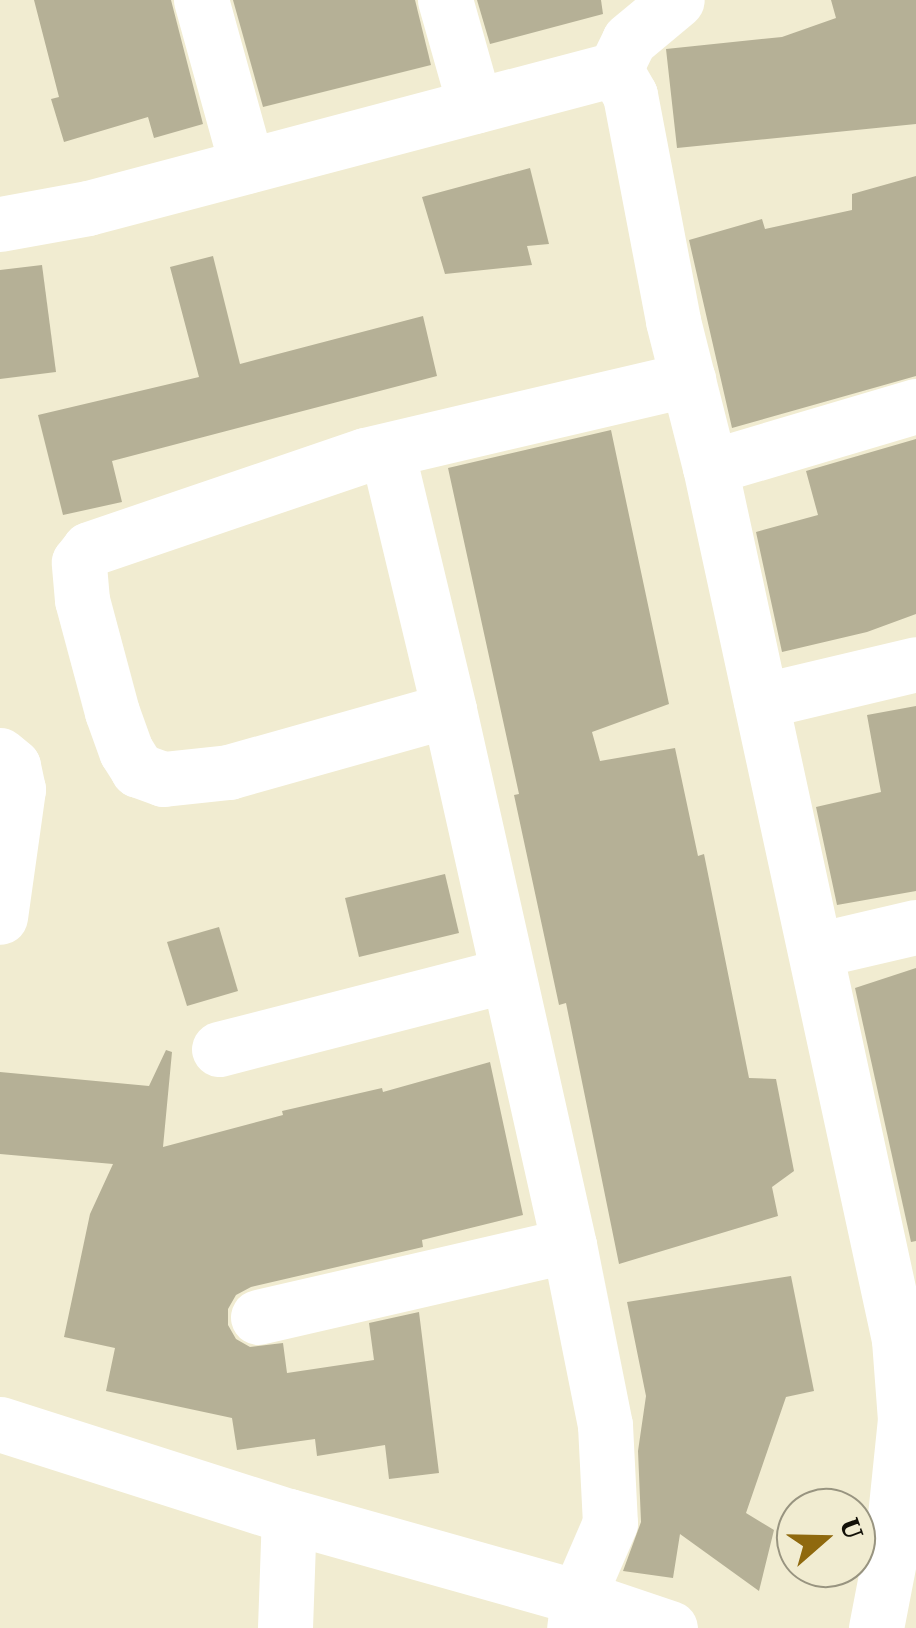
<!DOCTYPE html>
<style>
body{margin:0}
#map{position:relative;width:916px;height:1628px;overflow:hidden;background:#f1ecd1;font-family:"Source Serif 4",serif}
div>[style]{position:absolute}
.building>*{inset:0;background:#b5b096}
.minor>*{height:55px;margin:-27.5px;padding:0 27.5px;transform-origin:27.5px;border-radius:27.5px;background:#fff}
span{translate:-50% -50%;white-space:nowrap;text-align:center;line-height:1.15;-webkit-text-stroke:10px #f1ecd1;paint-order:stroke}
.north{position:absolute;left:776px;top:1488px;width:100px;height:100px;box-sizing:border-box;background:#f1ecd1;border:2px solid #989480;border-radius:50%;rotate:70deg;font-size:28px;font-weight:700;line-height:40px;text-align:center;color:#121007}
.north::after{content:'';display:block;margin:auto;width:35px;height:45px;background:#8f690e;clip-path:polygon(50% 0,100% 100%,50% 72%,0 100%)}
</style>
<div id="map">
<div class="building">
<div style="clip-path:polygon(34px 0,171px 0,203px 124px,154px 138px,148px 117px,64px 142px,51px 99px,59px 97px)"></div>
<div style="clip-path:polygon(233px 0,415px 0,431px 65px,263px 107px)"></div>
<div style="clip-path:polygon(477px 0,601px 0,603px 14px,490px 44px)"></div>
<div style="clip-path:polygon(831px 0,916px 0,916px 124px,677px 148px,666px 49px,782px 37px,836px 18px)"></div>
<div style="clip-path:polygon(530px 168px,549px 244px,527px 246px,532px 265px,445px 274px,422px 197px)"></div>
<div style="clip-path:polygon(916px 176px,916px 376px,732px 428px,689px 240px,762px 219px,765px 229px,852px 210px,852px 194px)"></div>
<div style="clip-path:polygon(213px 256px,240px 364px,423px 316px,437px 376px,112px 461px,122px 502px,63px 515px,38px 415px,199px 377px,170px 267px)"></div>
<div style="clip-path:polygon(42px 265px,56px 372px,0 379px,0 270px)"></div>
<div style="clip-path:polygon(611px 430px,669px 704px,592px 732px,600px 761px,675px 748px,698px 856px,704px 854px,749px 1078px,776px 1079px,794px 1171px,772px 1187px,778px 1216px,619px 1264px,566px 1003px,559px 1005px,514px 795px,519px 794px,448px 468px)"></div>
<div style="clip-path:polygon(916px 439px,916px 614px,867px 632px,782px 652px,756px 532px,818px 515px,806px 471px)"></div>
<div style="clip-path:polygon(916px 706px,916px 891px,837px 905px,816px 807px,881px 792px,867px 715px)"></div>
<div style="clip-path:polygon(445px 874px,459px 933px,359px 957px,345px 898px)"></div>
<div style="clip-path:polygon(219px 927px,238px 991px,187px 1006px,167px 942px)"></div>
<div style="clip-path:polygon(916px 968px,916px 1241px,911px 1242px,855px 988px)"></div>
<div style="clip-path:polygon(166px 1050px,172px 1052px,163px 1147px,283px 1115px,282px 1111px,382px 1088px,383px 1092px,490px 1062px,523px 1215px,422px 1240px,423px 1247px,251px 1287px,236px 1295px,228px 1309px,228px 1325px,236px 1339px,250px 1347px,283px 1343px,287px 1373px,374px 1360px,369px 1323px,419px 1312px,439px 1473px,389px 1479px,385px 1445px,317px 1456px,315px 1439px,237px 1450px,232px 1418px,106px 1391px,115px 1348px,64px 1337px,90px 1214px,113px 1164px,0 1154px,0 1072px,149px 1086px)"></div>
<div style="clip-path:polygon(791px 1276px,814px 1391px,786px 1397px,746px 1513px,774px 1530px,759px 1591px,680px 1534px,673px 1578px,623px 1571px,641px 1522px,638px 1451px,646px 1396px,627px 1302px)"></div>
</div>
<div class="minor">
<div style="left:201px;top:0;width:172px;rotate:74.5deg"></div>
<div style="left:445px;top:0;width:110px;rotate:74.2deg"></div>
<div style="left:615px;top:69px;width:30px;rotate:60deg"></div>
<div style="left:630px;top:95px;width:230px;rotate:79.2deg"></div>
<div style="left:673px;top:321px;width:151px;rotate:75.8deg"></div>
<div style="left:710px;top:467px;width:893px;rotate:77.78deg"></div>
<div style="left:899px;top:1340px;width:79px;rotate:85.7deg"></div>
<div style="left:905px;top:1419px;width:127px;rotate:95.9deg"></div>
<div style="left:892px;top:1545px;width:85px;rotate:100.9deg"></div>
<div style="left:0;top:224px;width:89px;rotate:-10.3deg"></div>
<div style="left:88px;top:208px;width:545px;rotate:-14.78deg"></div>
<div style="left:615px;top:69px;width:32px;rotate:-64deg"></div>
<div style="left:629px;top:40px;width:62px;rotate:-39.8deg"></div>
<div style="left:387px;top:451px;width:266px;rotate:76.5deg"></div>
<div style="left:449px;top:710px;width:229px;rotate:164.3deg"></div>
<div style="left:229px;top:772px;width:66px;rotate:173.9deg"></div>
<div style="left:163px;top:779px;width:27px;rotate:-160deg"></div>
<div style="left:138px;top:770px;width:22px;rotate:-122deg"></div>
<div style="left:126px;top:751px;width:41px;rotate:-109.7deg"></div>
<div style="left:112px;top:712px;width:116px;rotate:-105deg"></div>
<div style="left:82px;top:600px;width:38px;rotate:-95deg"></div>
<div style="left:79px;top:562px;width:16px;rotate:-52deg"></div>
<div style="left:89px;top:549px;width:292px;rotate:-18.8deg"></div>
<div style="left:365px;top:455px;width:332px;rotate:-13.2deg"></div>
<div style="left:710px;top:467px;width:215px;rotate:-16.5deg"></div>
<div style="left:761px;top:701px;width:159px;rotate:-13.4deg"></div>
<div style="left:449px;top:710px;width:548px;rotate:77.36deg"></div>
<div style="left:569px;top:1245px;width:184px;rotate:78.7deg"></div>
<div style="left:605px;top:1425px;width:98px;rotate:87.1deg"></div>
<div style="left:610px;top:1523px;width:81px;rotate:113.4deg"></div>
<div style="left:578px;top:1597px;width:31px;rotate:97deg"></div>
<div style="left:0;top:755px;width:17px;rotate:40deg"></div>
<div style="left:13px;top:766px;width:24px;rotate:78deg"></div>
<div style="left:18px;top:789px;width:129px;rotate:98deg"></div>
<div style="left:817px;top:950px;width:102px;rotate:-13.1deg"></div>
<div style="left:219px;top:1049px;width:297px;rotate:-14.4deg"></div>
<div style="left:258px;top:1317px;width:319px;rotate:-13deg"></div>
<div style="left:0;top:1424px;width:303px;rotate:17.7deg"></div>
<div style="left:289px;top:1516px;width:300px;rotate:15.7deg"></div>
<div style="left:578px;top:1597px;width:97px;rotate:18.6deg"></div>
<div style="left:285px;top:1628px;width:112px;rotate:-88deg"></div>
</div>
<div class="north">U</div>
</div>
